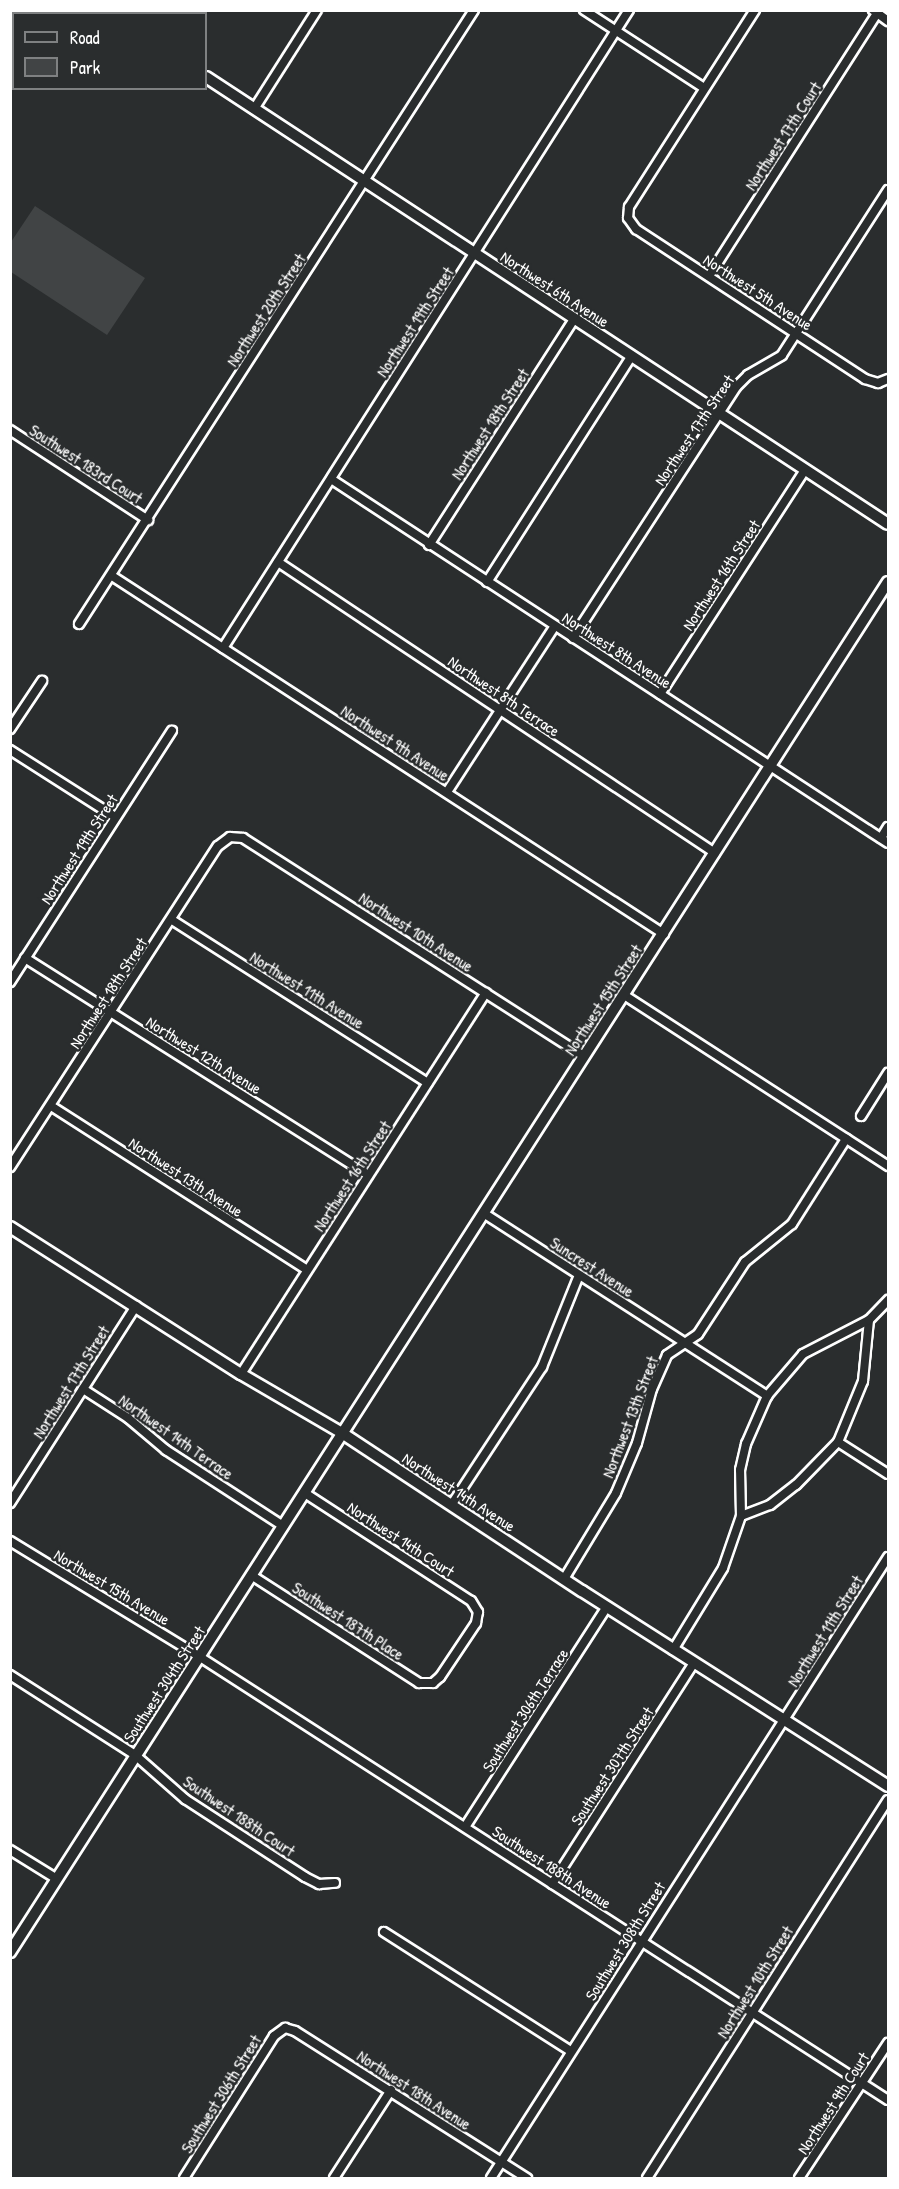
<!DOCTYPE html>
<style>
body{margin:0}
#map{position:relative;width:899px;height:2189px;overflow:hidden;background:#2a2d2e;font-family:"Patrick Hand",sans-serif}
div>[style]{position:absolute}
.green>*{inset:0;background:#414445}
.roads{filter:drop-shadow(2px 0 #fff) drop-shadow(-2px 0 #fff) drop-shadow(0 2px #fff) drop-shadow(0 -2px #fff)}
.street>*{height:8px;margin:-4px;padding:0 4px;transform-origin:4px;border-radius:4px;background:#2a2d2e}
.secondary>*{height:10px;margin:-5px;padding:0 5px;transform-origin:5px;border-radius:5px;background:#2a2d2e}
span{translate:-50% -50%;white-space:nowrap;text-align:center;line-height:1.15;-webkit-text-stroke:5px #2a2d2e;paint-order:stroke}
.street-label{font-size:16px;color:#fff}
.frame{position:absolute;inset:0;border:12px solid #fff;pointer-events:none}
.legend{position:absolute;left:12px;top:12px;width:195px;height:78px;box-sizing:border-box;background:#2a2d2e;border:2px solid #7f8182;margin:0;padding:8px 10px;list-style:none;font-size:18px;color:#fff}
.legend li{display:flex;align-items:center;gap:12px;height:30px}
.legend b{width:30px;border:2px solid #7f8182}
</style>
<div id="map">
<div class="green">
<div style="clip-path:polygon(35px 206px,145px 278px,107px 335px,11px 272px,11px 242px)"></div>
</div>
<div class="roads">
<div class="street">
<div style="left:584px;top:10px;width:143px;rotate:33deg"></div>
<div style="left:755px;top:10px;width:234px;rotate:122.6deg"></div>
<div style="left:629px;top:207px;width:11px;rotate:95deg"></div>
<div style="left:628px;top:218px;width:14px;rotate:54deg"></div>
<div style="left:636px;top:229px;width:274px;rotate:33.2deg"></div>
<div style="left:865px;top:379px;width:14px;rotate:17deg"></div>
<div style="left:878px;top:383px;width:11px;rotate:-22deg"></div>
<div style="left:873px;top:10px;width:19px;rotate:36deg"></div>
<div style="left:158px;top:14px;width:4px;rotate:-63deg"></div>
<div style="left:254px;top:109px;width:117px;rotate:-57.5deg"></div>
<div style="left:709px;top:276px;width:316px;rotate:-57.4deg"></div>
<div style="left:10px;top:430px;width:165px;rotate:33.1deg"></div>
<div style="left:331px;top:479px;width:665px;rotate:33.16deg"></div>
<div style="left:429px;top:545px;width:269px;rotate:-57.3deg"></div>
<div style="left:278px;top:562px;width:525px;rotate:33.66deg"></div>
<div style="left:112px;top:576px;width:658px;rotate:32.97deg"></div>
<div style="left:487px;top:582px;width:267px;rotate:-57.4deg"></div>
<div style="left:79px;top:624px;width:730px;rotate:-57.25deg"></div>
<div style="left:573px;top:638px;width:299px;rotate:-57deg"></div>
<div style="left:736px;top:387px;width:17px;rotate:-45deg"></div>
<div style="left:748px;top:375px;width:39px;rotate:-30deg"></div>
<div style="left:782px;top:355px;width:196px;rotate:-57.3deg"></div>
<div style="left:223px;top:648px;width:756px;rotate:-57.53deg"></div>
<div style="left:660px;top:694px;width:267px;rotate:-57.1deg"></div>
<div style="left:10px;top:729px;width:58px;rotate:-56.3deg"></div>
<div style="left:10px;top:750px;width:125px;rotate:32.5deg"></div>
<div style="left:447px;top:792px;width:198px;rotate:-57deg"></div>
<div style="left:881px;top:838px;width:13px;rotate:-58deg"></div>
<div style="left:172px;top:920px;width:303px;rotate:32.5deg"></div>
<div style="left:25px;top:958px;width:406px;rotate:32.3deg"></div>
<div style="left:10px;top:982px;width:299px;rotate:-57.2deg"></div>
<div style="left:624px;top:995px;width:315px;rotate:32.9deg"></div>
<div style="left:51px;top:1106px;width:304px;rotate:32.6deg"></div>
<div style="left:861px;top:1116px;width:51px;rotate:-57.9deg"></div>
<div style="left:10px;top:1167px;width:382px;rotate:-57.1deg"></div>
<div style="left:218px;top:846px;width:15px;rotate:-37deg"></div>
<div style="left:230px;top:837px;width:13px;rotate:4deg"></div>
<div style="left:243px;top:838px;width:405px;rotate:32.6deg"></div>
<div style="left:485px;top:1214px;width:336px;rotate:32.8deg"></div>
<div style="left:241px;top:1374px;width:453px;rotate:-57.3deg"></div>
<div style="left:83px;top:1389px;width:54px;rotate:32.8deg"></div>
<div style="left:128px;top:1418px;width:50px;rotate:40.1deg"></div>
<div style="left:166px;top:1450px;width:140px;rotate:33deg"></div>
<div style="left:838px;top:1442px;width:59px;rotate:32.6deg"></div>
<div style="left:10px;top:1503px;width:234px;rotate:-57.4deg"></div>
<div style="left:452px;top:1504px;width:164px;rotate:-56.7deg"></div>
<div style="left:542px;top:1367px;width:99px;rotate:-68.1deg"></div>
<div style="left:741px;top:1516px;width:31px;rotate:-21deg"></div>
<div style="left:770px;top:1505px;width:33px;rotate:-38deg"></div>
<div style="left:796px;top:1485px;width:60px;rotate:-45.7deg"></div>
<div style="left:838px;top:1442px;width:66px;rotate:-67.7deg"></div>
<div style="left:863px;top:1381px;width:61px;rotate:-84.4deg"></div>
<div style="left:10px;top:1541px;width:223px;rotate:31.4deg"></div>
<div style="left:200px;top:1657px;width:818px;rotate:32.78deg"></div>
<div style="left:251px;top:1575px;width:200px;rotate:32.7deg"></div>
<div style="left:419px;top:1683px;width:14px"></div>
<div style="left:433px;top:1683px;width:9px;rotate:-41deg"></div>
<div style="left:440px;top:1677px;width:65px;rotate:-56.3deg"></div>
<div style="left:476px;top:1623px;width:11px;rotate:-80deg"></div>
<div style="left:478px;top:1612px;width:13px;rotate:-122deg"></div>
<div style="left:471px;top:1601px;width:198px;rotate:-147deg"></div>
<div style="left:564px;top:1579px;width:100px;rotate:-58.8deg"></div>
<div style="left:616px;top:1493px;width:54px;rotate:-67.2deg"></div>
<div style="left:637px;top:1443px;width:56px;rotate:-74.5deg"></div>
<div style="left:652px;top:1389px;width:37px;rotate:-66deg"></div>
<div style="left:667px;top:1355px;width:37px;rotate:-34deg"></div>
<div style="left:698px;top:1334px;width:86px;rotate:-56.9deg"></div>
<div style="left:745px;top:1262px;width:60px;rotate:-39deg"></div>
<div style="left:792px;top:1224px;width:101px;rotate:-57.6deg"></div>
<div style="left:673px;top:1650px;width:96px;rotate:-58.6deg"></div>
<div style="left:723px;top:1568px;width:55px;rotate:-70.9deg"></div>
<div style="left:741px;top:1516px;width:46px;rotate:-91.2deg"></div>
<div style="left:740px;top:1470px;width:27px;rotate:-77deg"></div>
<div style="left:746px;top:1444px;width:52px;rotate:-66.4deg"></div>
<div style="left:767px;top:1396px;width:55px;rotate:-49.4deg"></div>
<div style="left:803px;top:1354px;width:74px;rotate:-27.3deg"></div>
<div style="left:869px;top:1320px;width:28px;rotate:-46deg"></div>
<div style="left:10px;top:1675px;width:148px;rotate:32.6deg"></div>
<div style="left:135px;top:1755px;width:67px;rotate:41.3deg"></div>
<div style="left:185px;top:1799px;width:143px;rotate:33deg"></div>
<div style="left:305px;top:1877px;width:16px;rotate:27deg"></div>
<div style="left:319px;top:1884px;width:16px;rotate:-4deg"></div>
<div style="left:465px;top:1827px;width:262px;rotate:-57.2deg"></div>
<div style="left:10px;top:1850px;width:55px;rotate:31.7deg"></div>
<div style="left:552px;top:1884px;width:263px;rotate:-57.3deg"></div>
<div style="left:384px;top:1932px;width:222px;rotate:32.5deg"></div>
<div style="left:184px;top:2178px;width:168px;rotate:-57.6deg"></div>
<div style="left:274px;top:2036px;width:14px;rotate:-36deg"></div>
<div style="left:285px;top:2028px;width:10px;rotate:17deg"></div>
<div style="left:295px;top:2031px;width:275px;rotate:32.4deg"></div>
<div style="left:334px;top:2178px;width:105px;rotate:-57.1deg"></div>
<div style="left:491px;top:2178px;width:737px;rotate:-57.41deg"></div>
<div style="left:647px;top:2178px;width:448px;rotate:-57.5deg"></div>
<div style="left:799px;top:2178px;width:162px;rotate:-56.6deg"></div>
</div>
<div class="secondary">
<div style="left:103px;top:10px;width:6px;rotate:39deg"></div>
<div style="left:206px;top:77px;width:815px;rotate:33.24deg"></div>
<div style="left:10px;top:1227px;width:274px;rotate:32.5deg"></div>
<div style="left:241px;top:1374px;width:117px;rotate:30.3deg"></div>
<div style="left:342px;top:1433px;width:287px;rotate:33.4deg"></div>
<div style="left:582px;top:1591px;width:363px;rotate:32.5deg"></div>
<div style="left:10px;top:1952px;width:1627px;rotate:-57.35deg"></div>
</div>
</div>
<div class="street-label">
<span style="left:783px;top:136px;rotate:-57deg">Northwest 17th Court</span>
<span style="left:555px;top:289px;rotate:33deg">Northwest 6th Avenue</span>
<span style="left:758px;top:292px;rotate:33deg">Northwest 5th Avenue</span>
<span style="left:266px;top:310px;rotate:-57deg">Northwest 20th Street</span>
<span style="left:415px;top:322px;rotate:-57deg">Northwest 19th Street</span>
<span style="left:490px;top:424px;rotate:-57deg">Northwest 18th Street</span>
<span style="left:694px;top:430px;rotate:-56deg">Northwest 17th Street</span>
<span style="left:86px;top:464px;rotate:33deg">Southwest 183rd Court</span>
<span style="left:721px;top:575px;rotate:-57deg">Northwest 16th Street</span>
<span style="left:617px;top:650px;rotate:33deg">Northwest 8th Avenue</span>
<span style="left:504px;top:696px;rotate:34deg">Northwest 8th Terrace</span>
<span style="left:395px;top:743px;rotate:33deg">Northwest 9th Avenue</span>
<span style="left:79px;top:849px;rotate:-57deg">Northwest 19th Street</span>
<span style="left:416px;top:932px;rotate:33deg">Northwest 10th Avenue</span>
<span style="left:307px;top:990px;rotate:32deg">Northwest 11th Avenue</span>
<span style="left:108px;top:993px;rotate:-57deg">Northwest 18th Street</span>
<span style="left:603px;top:1000px;rotate:-57deg">Northwest 15th Street</span>
<span style="left:204px;top:1055px;rotate:32deg">Northwest 12th Avenue</span>
<span style="left:352px;top:1176px;rotate:-57deg">Northwest 16th Street</span>
<span style="left:186px;top:1177px;rotate:33deg">Northwest 13th Avenue</span>
<span style="left:592px;top:1267px;rotate:33deg">Suncrest Avenue</span>
<span style="left:71px;top:1382px;rotate:-58deg">Northwest 17th Street</span>
<span style="left:630px;top:1417px;rotate:-69deg">Northwest 13th Street</span>
<span style="left:176px;top:1437px;rotate:35deg">Northwest 14th Terrace</span>
<span style="left:459px;top:1492px;rotate:33deg">Northwest 14th Avenue</span>
<span style="left:401px;top:1539px;rotate:33deg">Northwest 14th Court</span>
<span style="left:112px;top:1587px;rotate:31deg">Northwest 15th Avenue</span>
<span style="left:348px;top:1621px;rotate:33deg">Southwest 187th Place</span>
<span style="left:825px;top:1631px;rotate:-58deg">Northwest 11th Street</span>
<span style="left:164px;top:1684px;rotate:-57deg">Southwest 304th Street</span>
<span style="left:525px;top:1710px;rotate:-57deg">Southwest 306th Terrace</span>
<span style="left:612px;top:1766px;rotate:-57deg">Southwest 307th Street</span>
<span style="left:239px;top:1816px;rotate:34deg">Southwest 188th Court</span>
<span style="left:552px;top:1867px;rotate:33deg">Southwest 188th Avenue</span>
<span style="left:625px;top:1941px;rotate:-58deg">Southwest 308th Street</span>
<span style="left:755px;top:1982px;rotate:-58deg">Northwest 10th Street</span>
<span style="left:414px;top:2090px;rotate:33deg">Northwest 18th Avenue</span>
<span style="left:221px;top:2094px;rotate:-58deg">Southwest 306th Street</span>
<span style="left:833px;top:2103px;rotate:-57deg">Northwest 9th Court</span>
</div>
<div class="frame"></div>
<ul class="legend">
<li><b style="height:8px;background:#2a2d2e"></b>Road</li>
<li><b style="height:16px;background:#414445"></b>Park</li>
</ul>
</div>
